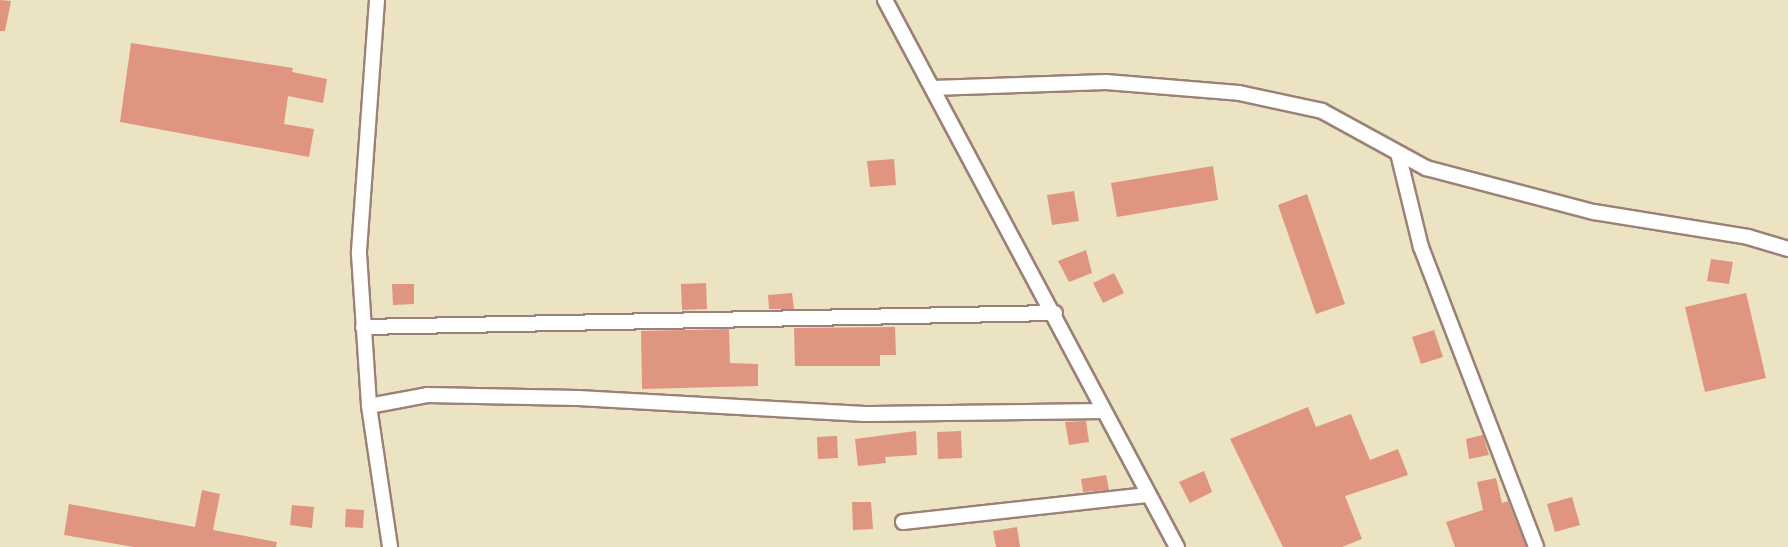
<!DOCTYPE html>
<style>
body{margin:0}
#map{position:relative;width:1788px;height:547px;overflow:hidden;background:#ece3c3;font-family:"Shantell Sans",sans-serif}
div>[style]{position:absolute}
.building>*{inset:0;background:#df9580}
.roads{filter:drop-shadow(2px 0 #9b8177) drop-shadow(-2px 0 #9b8177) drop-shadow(0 2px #9b8177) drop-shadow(0 -2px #9b8177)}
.minor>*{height:14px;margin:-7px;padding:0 7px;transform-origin:7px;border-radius:7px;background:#fff}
span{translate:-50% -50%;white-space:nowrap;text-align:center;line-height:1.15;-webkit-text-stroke:5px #fbf7ec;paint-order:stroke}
</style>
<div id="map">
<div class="building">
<div style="clip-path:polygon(0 0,11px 1px,5px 31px,0 31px)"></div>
<div style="clip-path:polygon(131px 43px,293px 68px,292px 72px,327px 79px,323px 103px,288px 96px,284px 124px,314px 129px,309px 157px,120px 122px)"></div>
<div style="clip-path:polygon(894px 159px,896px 185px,870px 187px,867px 161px)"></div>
<div style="clip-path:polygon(1213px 166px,1218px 200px,1117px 217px,1111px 183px)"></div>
<div style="clip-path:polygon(1074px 191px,1079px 221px,1052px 225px,1047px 195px)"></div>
<div style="clip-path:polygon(1307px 194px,1345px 304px,1316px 314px,1278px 205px)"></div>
<div style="clip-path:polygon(1086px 250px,1092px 273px,1069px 282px,1058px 261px)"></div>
<div style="clip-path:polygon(1711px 259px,1733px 262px,1729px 284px,1707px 281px)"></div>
<div style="clip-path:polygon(1114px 273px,1124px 293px,1103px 303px,1093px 283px)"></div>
<div style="clip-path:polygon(706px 283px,707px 309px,682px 310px,681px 284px)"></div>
<div style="clip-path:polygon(392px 284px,414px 284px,414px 304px,393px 305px)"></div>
<div style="clip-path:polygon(792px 293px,794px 309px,769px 309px,768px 295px)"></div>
<div style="clip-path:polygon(1746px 293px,1766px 378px,1705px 392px,1685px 307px)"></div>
<div style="clip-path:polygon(895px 327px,896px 355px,880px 355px,880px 366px,795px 366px,794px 328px)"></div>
<div style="clip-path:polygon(729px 329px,730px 363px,758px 364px,758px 386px,642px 389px,641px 331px)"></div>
<div style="clip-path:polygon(1434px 330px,1443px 357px,1421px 364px,1412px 337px)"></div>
<div style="clip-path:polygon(1308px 407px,1316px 427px,1351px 414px,1370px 460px,1398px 449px,1408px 475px,1345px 496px,1362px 539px,1342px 547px,1283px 547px,1230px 439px)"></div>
<div style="clip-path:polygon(1086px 421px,1089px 442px,1069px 445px,1065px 422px)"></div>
<div style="clip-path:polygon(916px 431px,917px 455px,885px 457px,886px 463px,858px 466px,855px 439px)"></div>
<div style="clip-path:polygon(961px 431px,962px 458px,938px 459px,937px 432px)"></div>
<div style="clip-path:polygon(1483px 435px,1489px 455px,1469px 459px,1466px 439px)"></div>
<div style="clip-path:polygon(837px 436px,838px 458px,818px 459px,817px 437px)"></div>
<div style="clip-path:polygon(1204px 471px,1212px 492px,1190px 503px,1179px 482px)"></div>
<div style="clip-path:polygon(1106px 475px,1109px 490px,1083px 492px,1081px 479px)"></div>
<div style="clip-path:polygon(1496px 478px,1502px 503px,1508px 501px,1526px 547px,1455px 547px,1446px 522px,1483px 510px,1477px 482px)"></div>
<div style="clip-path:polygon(202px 490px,220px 494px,213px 530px,277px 542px,276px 547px,134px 547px,64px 535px,69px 504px,195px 527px)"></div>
<div style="clip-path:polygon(1572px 497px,1580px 525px,1555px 532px,1547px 504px)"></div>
<div style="clip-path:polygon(852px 502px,871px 502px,873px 529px,853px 530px)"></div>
<div style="clip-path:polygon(292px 505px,314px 507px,312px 528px,290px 525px)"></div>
<div style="clip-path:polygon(346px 509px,364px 510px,363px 528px,345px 527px)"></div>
<div style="clip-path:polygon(1017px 527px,1020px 547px,996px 547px,993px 531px)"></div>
</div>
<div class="roads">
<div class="minor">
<div style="left:377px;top:0;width:255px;rotate:94.1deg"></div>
<div style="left:359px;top:254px;width:152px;rotate:86.2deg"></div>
<div style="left:369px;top:406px;width:143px;rotate:81.5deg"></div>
<div style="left:885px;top:0;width:620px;rotate:61.91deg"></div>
<div style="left:933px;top:88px;width:173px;rotate:-2deg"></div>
<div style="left:1106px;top:82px;width:133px;rotate:4.7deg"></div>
<div style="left:1239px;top:93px;width:85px;rotate:12.2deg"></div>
<div style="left:1322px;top:111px;width:119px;rotate:28.7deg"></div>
<div style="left:1426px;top:168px;width:174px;rotate:14.7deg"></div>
<div style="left:1594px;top:212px;width:156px;rotate:9.2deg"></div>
<div style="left:1748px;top:237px;width:42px;rotate:16.7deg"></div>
<div style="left:1398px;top:153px;width:97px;rotate:76.3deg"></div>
<div style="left:1421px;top:247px;width:321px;rotate:69deg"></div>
<div style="left:363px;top:327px;width:692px;rotate:-1.16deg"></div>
<div style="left:369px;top:406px;width:59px;rotate:-10.7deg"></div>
<div style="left:427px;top:395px;width:151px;rotate:1.1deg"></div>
<div style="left:578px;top:398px;width:287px;rotate:3.2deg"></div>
<div style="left:865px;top:414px;width:239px;rotate:-0.7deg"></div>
<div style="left:903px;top:522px;width:246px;rotate:-6.3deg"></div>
</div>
</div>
</div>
